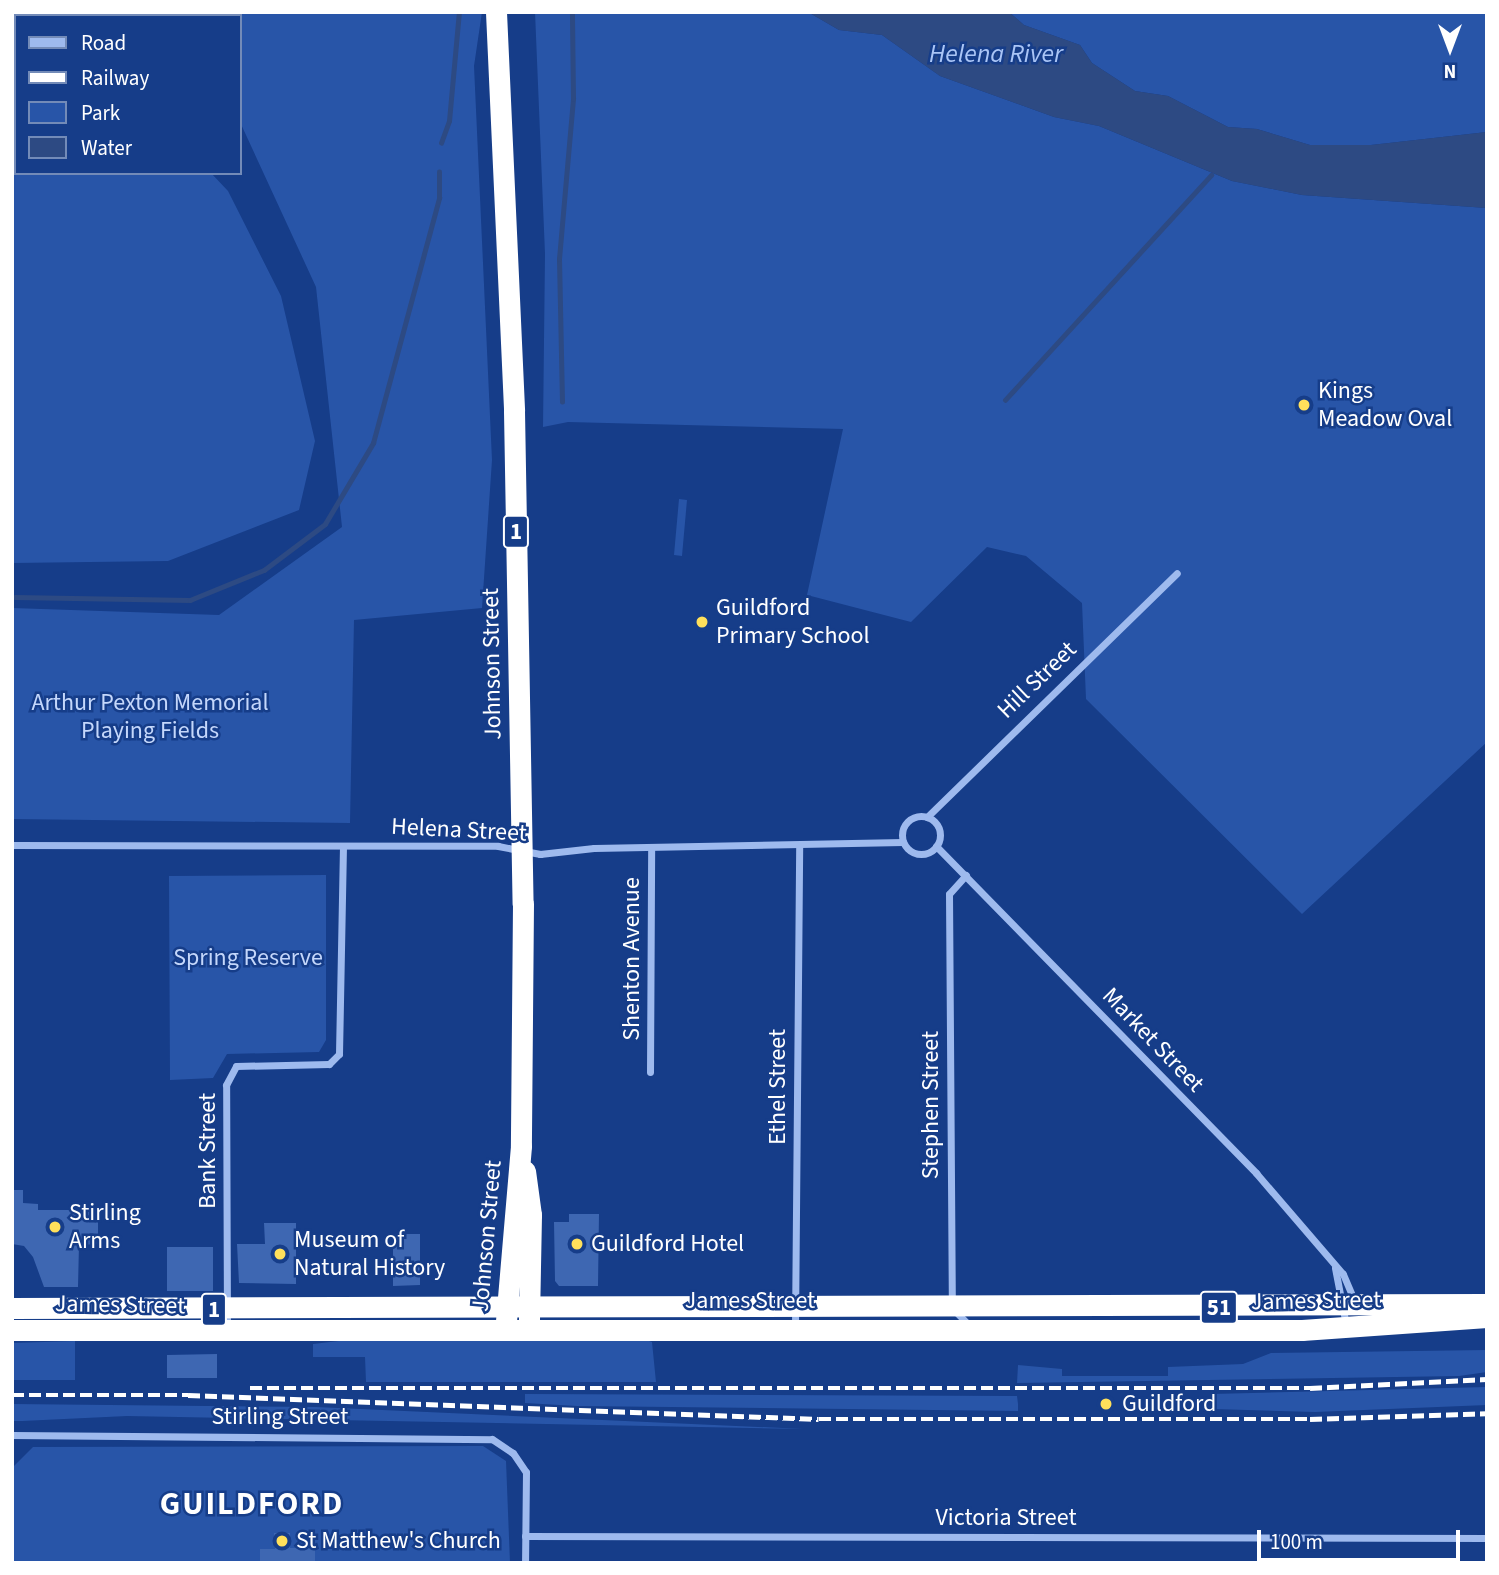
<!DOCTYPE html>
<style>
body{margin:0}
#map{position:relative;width:1499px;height:1575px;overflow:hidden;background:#163d89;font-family:"Source Sans 3",sans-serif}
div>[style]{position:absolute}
.green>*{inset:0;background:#2855a8}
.water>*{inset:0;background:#2d4a83}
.stream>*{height:4.5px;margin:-2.25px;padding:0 2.25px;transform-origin:2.25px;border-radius:2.25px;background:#2d4a83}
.building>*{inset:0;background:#3e67b2}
.street>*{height:7px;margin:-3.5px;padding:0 3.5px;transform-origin:3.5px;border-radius:3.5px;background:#9ebaee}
.street>.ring{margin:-3.5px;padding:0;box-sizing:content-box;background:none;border:7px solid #9ebaee;border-radius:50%}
.highway>*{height:21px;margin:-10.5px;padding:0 10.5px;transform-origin:10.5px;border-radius:10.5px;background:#fff}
.rail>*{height:4.5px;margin-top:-2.25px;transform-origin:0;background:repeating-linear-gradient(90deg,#fff 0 12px,transparent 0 17px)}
.dots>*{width:19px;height:19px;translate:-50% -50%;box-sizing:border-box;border:4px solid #163d89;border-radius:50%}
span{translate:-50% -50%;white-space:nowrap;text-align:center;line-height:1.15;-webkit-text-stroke:5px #163d89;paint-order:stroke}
.shield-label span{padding:2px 5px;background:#163d89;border:2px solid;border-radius:5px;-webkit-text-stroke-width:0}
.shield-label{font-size:23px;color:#fff;font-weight:700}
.poi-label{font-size:24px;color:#fff}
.left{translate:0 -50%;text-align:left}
.street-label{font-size:24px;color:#fff}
.park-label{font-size:24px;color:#c4d7fb}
.water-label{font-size:26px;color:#aac5f6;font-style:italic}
.district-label{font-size:32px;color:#fff;font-weight:700;letter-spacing:2px}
.frame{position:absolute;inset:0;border:14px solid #fff;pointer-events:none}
.legend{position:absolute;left:14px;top:14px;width:228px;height:161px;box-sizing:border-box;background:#163d89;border:2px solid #738bb8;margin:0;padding:9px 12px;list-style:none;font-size:21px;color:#fff}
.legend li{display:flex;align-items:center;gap:14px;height:35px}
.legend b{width:35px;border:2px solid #738bb8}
.north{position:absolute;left:1415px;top:14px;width:70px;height:70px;-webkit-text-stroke:5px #163d89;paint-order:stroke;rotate:180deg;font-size:19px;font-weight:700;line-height:28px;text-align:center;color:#fff}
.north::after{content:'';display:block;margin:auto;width:24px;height:32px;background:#fff;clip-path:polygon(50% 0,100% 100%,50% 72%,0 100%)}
.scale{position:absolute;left:1257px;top:1530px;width:203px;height:32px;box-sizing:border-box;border:4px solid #fff;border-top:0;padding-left:9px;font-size:21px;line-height:24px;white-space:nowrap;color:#fff;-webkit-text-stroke:5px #163d89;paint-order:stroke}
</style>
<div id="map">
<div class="green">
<div style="clip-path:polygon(12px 12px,104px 16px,16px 16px,16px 173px,211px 173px,228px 191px,281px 296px,315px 441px,299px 510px,168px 561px,12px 563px)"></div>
<div style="clip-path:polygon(186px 12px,482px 12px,474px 66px,492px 460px,482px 608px,354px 620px,350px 823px,12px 819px,12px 608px,219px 615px,342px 527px,316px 287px,240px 122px,240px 16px)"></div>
<div style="clip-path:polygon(535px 12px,808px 12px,839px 30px,882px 35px,940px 76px,1054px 117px,1099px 126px,1232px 181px,1302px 195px,1487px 208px,1487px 742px,1302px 914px,1086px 699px,1082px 603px,1026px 556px,987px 547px,911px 622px,807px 595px,843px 429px,568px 422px,543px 427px,545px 254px)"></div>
<div style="clip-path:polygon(1009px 12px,1487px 12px,1487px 132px,1371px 145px,1310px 145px,1257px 129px,1228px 127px,1168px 96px,1135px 91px,1092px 63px,1080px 45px,1024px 25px)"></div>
<div style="clip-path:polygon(679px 499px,687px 500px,682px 556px,674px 555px)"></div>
<div style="clip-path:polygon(326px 875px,326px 1040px,319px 1052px,227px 1054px,213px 1078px,170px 1080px,169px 876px)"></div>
<div style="clip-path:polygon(356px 1339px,643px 1339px,652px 1342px,656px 1382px,366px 1382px,365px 1357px,313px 1357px,313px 1344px)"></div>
<div style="clip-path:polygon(75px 1341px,75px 1380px,12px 1380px,12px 1343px)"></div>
<div style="clip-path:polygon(1487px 1350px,1487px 1372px,1459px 1376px,1017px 1383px,1018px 1365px,1062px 1369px,1062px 1376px,1168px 1376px,1168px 1367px,1243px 1364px,1271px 1353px)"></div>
<div style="clip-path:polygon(1487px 1387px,1487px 1405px,1315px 1412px,1213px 1409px,1212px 1394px)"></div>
<div style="clip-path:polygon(525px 1394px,1017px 1396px,1018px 1404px,1018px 1411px,577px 1406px,525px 1403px)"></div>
<div style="clip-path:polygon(12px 1404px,316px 1407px,804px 1429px,127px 1416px,22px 1421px,12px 1421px)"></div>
<div style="clip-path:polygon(483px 1446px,506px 1461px,510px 1563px,12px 1563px,12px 1468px,33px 1447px)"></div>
</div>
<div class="water">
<div style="clip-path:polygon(808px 12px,1009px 12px,1024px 25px,1080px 45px,1092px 63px,1135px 91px,1168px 96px,1228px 127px,1257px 129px,1310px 145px,1371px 145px,1487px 132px,1487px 208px,1302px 195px,1232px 181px,1099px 126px,1054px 117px,940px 76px,882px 35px,839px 30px)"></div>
</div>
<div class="stream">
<div style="left:441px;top:143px;width:23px;rotate:-70deg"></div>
<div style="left:449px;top:121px;width:109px;rotate:-84.8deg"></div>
<div style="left:1005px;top:400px;width:305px;rotate:-47.5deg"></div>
<div style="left:562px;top:402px;width:143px;rotate:-91.2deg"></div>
<div style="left:559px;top:259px;width:161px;rotate:-85deg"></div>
<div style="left:573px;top:99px;width:87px;rotate:-90.7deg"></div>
<div style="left:15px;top:597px;width:175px;rotate:1deg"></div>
<div style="left:190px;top:600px;width:80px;rotate:-22.1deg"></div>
<div style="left:264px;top:570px;width:76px;rotate:-37deg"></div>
<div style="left:325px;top:524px;width:94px;rotate:-59.3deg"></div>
<div style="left:373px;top:443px;width:254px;rotate:-74.9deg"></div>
<div style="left:439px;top:198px;width:26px;rotate:-90deg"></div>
</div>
<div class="building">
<div style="clip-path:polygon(12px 1190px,23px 1190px,23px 1203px,38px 1204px,38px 1210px,98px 1210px,98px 1244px,79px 1245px,78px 1287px,44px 1287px,33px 1257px,24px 1246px,12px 1244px)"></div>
<div style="clip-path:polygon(569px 1214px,599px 1214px,598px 1286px,559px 1286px,555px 1281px,554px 1222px,569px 1222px)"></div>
<div style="clip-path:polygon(264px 1223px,296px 1223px,296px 1284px,239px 1283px,237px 1244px,265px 1244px)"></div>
<div style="clip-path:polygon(393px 1234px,420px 1234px,420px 1285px,393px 1286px)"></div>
<div style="clip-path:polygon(167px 1247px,213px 1247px,213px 1291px,167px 1291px)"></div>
<div style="clip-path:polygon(217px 1354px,217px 1378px,167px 1378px,167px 1355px)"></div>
<div style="clip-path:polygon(274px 1533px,290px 1533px,290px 1548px,315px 1548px,315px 1562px,260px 1563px,260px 1549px,275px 1549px)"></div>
</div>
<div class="street">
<div class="ring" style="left:902px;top:816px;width:31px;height:31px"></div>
<div style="left:927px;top:817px;width:349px;rotate:-44.3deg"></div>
<div style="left:12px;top:845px;width:486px;rotate:0.1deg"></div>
<div style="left:498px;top:846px;width:43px;rotate:10.8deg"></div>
<div style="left:540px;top:854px;width:54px;rotate:-6.3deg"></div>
<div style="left:594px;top:848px;width:309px;rotate:-1.1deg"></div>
<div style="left:936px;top:846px;width:458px;rotate:45.6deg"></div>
<div style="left:1256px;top:1173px;width:133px;rotate:49.3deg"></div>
<div style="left:1343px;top:1274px;width:30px;rotate:67deg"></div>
<div style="left:966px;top:875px;width:25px;rotate:132deg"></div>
<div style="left:949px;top:894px;width:414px;rotate:89.6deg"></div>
<div style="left:952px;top:1308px;width:20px;rotate:45deg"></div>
<div style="left:650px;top:1072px;width:225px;rotate:-89.7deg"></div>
<div style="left:1335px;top:1268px;width:58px;rotate:79.1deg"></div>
<div style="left:795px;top:1327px;width:481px;rotate:-89.5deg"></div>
<div style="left:227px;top:1329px;width:244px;rotate:-90.2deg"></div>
<div style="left:226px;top:1085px;width:21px;rotate:-62deg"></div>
<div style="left:236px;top:1066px;width:93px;rotate:-1.2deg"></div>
<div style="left:329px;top:1064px;width:14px;rotate:-45deg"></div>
<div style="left:339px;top:1054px;width:208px;rotate:-88.9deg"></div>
<div style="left:12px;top:1435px;width:480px;rotate:0.5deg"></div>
<div style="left:492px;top:1439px;width:25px;rotate:34deg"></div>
<div style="left:513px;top:1453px;width:23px;rotate:56deg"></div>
<div style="left:526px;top:1472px;width:91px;rotate:90.6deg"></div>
<div style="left:525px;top:1536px;width:962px;rotate:0.12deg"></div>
</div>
<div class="highway">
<div style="left:496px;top:12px;width:399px;rotate:87.4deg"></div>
<div style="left:514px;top:411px;width:493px;rotate:89deg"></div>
<div style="left:523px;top:904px;width:242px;rotate:90.5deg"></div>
<div style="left:521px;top:1146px;width:176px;rotate:94.9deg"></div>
<div style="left:525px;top:1171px;width:44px;rotate:82.2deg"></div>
<div style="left:531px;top:1215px;width:109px;rotate:91.1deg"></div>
<div style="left:12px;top:1308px;width:1475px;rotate:-0.16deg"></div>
<div style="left:12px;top:1330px;width:1290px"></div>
<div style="left:1302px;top:1330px;width:185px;rotate:-4deg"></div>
</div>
<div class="rail">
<div style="left:250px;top:1388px;width:1060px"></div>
<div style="left:1310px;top:1388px;width:177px;rotate:-2.9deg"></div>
<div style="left:12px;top:1395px;width:176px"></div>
<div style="left:188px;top:1395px;width:631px;rotate:2.18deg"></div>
<div style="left:819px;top:1419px;width:491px"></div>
<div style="left:1310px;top:1419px;width:177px;rotate:-1.9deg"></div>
</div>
<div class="dots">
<div style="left:1304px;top:405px;background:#ffe05b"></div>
<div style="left:702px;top:622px;background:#ffe05b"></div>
<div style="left:55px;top:1227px;background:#ffe05b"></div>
<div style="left:577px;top:1244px;background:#ffe05b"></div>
<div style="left:280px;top:1254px;background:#ffe05b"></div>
<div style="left:1106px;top:1404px;background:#ffe05b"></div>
<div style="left:282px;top:1541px;background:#ffe05b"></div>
</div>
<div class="shield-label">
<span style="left:516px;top:532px">1</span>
<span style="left:1219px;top:1308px">51</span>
<span style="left:214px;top:1310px">1</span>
</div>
<div class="poi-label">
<span class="left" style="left:1318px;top:405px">Kings<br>Meadow Oval</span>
<span class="left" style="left:716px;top:622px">Guildford<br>Primary School</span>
<span class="left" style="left:69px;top:1227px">Stirling<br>Arms</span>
<span class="left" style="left:294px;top:1254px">Museum of<br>Natural History</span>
<span class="left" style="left:591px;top:1244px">Guildford Hotel</span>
<span class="left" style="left:1122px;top:1404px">Guildford</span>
<span class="left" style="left:296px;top:1541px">St Matthew's Church</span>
</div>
<div class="street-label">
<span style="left:492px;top:664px;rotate:-91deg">Johnson Street</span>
<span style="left:1037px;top:680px;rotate:-44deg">Hill Street</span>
<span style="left:459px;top:830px;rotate:3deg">Helena Street</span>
<span style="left:632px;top:959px;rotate:-90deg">Shenton Avenue</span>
<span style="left:1153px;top:1040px;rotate:46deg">Market Street</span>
<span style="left:778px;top:1087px;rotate:-90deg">Ethel Street</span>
<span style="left:931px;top:1105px;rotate:-90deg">Stephen Street</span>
<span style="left:208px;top:1151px;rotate:-90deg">Bank Street</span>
<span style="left:487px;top:1236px;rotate:-85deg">Johnson Street</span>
<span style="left:750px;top:1301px">James Street</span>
<span style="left:1316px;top:1301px;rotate:-1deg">James Street</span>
<span style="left:120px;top:1305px;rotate:1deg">James Street</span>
<span style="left:280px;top:1417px">Stirling Street</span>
<span style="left:1006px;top:1518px">Victoria Street</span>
</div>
<div class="park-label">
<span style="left:150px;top:717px">Arthur Pexton Memorial<br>Playing Fields</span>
<span style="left:248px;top:958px">Spring Reserve</span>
</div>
<div class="water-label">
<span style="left:996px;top:54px">Helena River</span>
</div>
<div class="district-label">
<span style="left:252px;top:1504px">GUILDFORD</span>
</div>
<div class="frame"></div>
<ul class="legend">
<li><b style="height:9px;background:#9ebaee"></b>Road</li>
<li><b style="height:9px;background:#fff"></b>Railway</li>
<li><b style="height:19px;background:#2855a8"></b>Park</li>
<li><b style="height:19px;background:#2d4a83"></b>Water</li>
</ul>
<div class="north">N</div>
<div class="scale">100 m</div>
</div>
